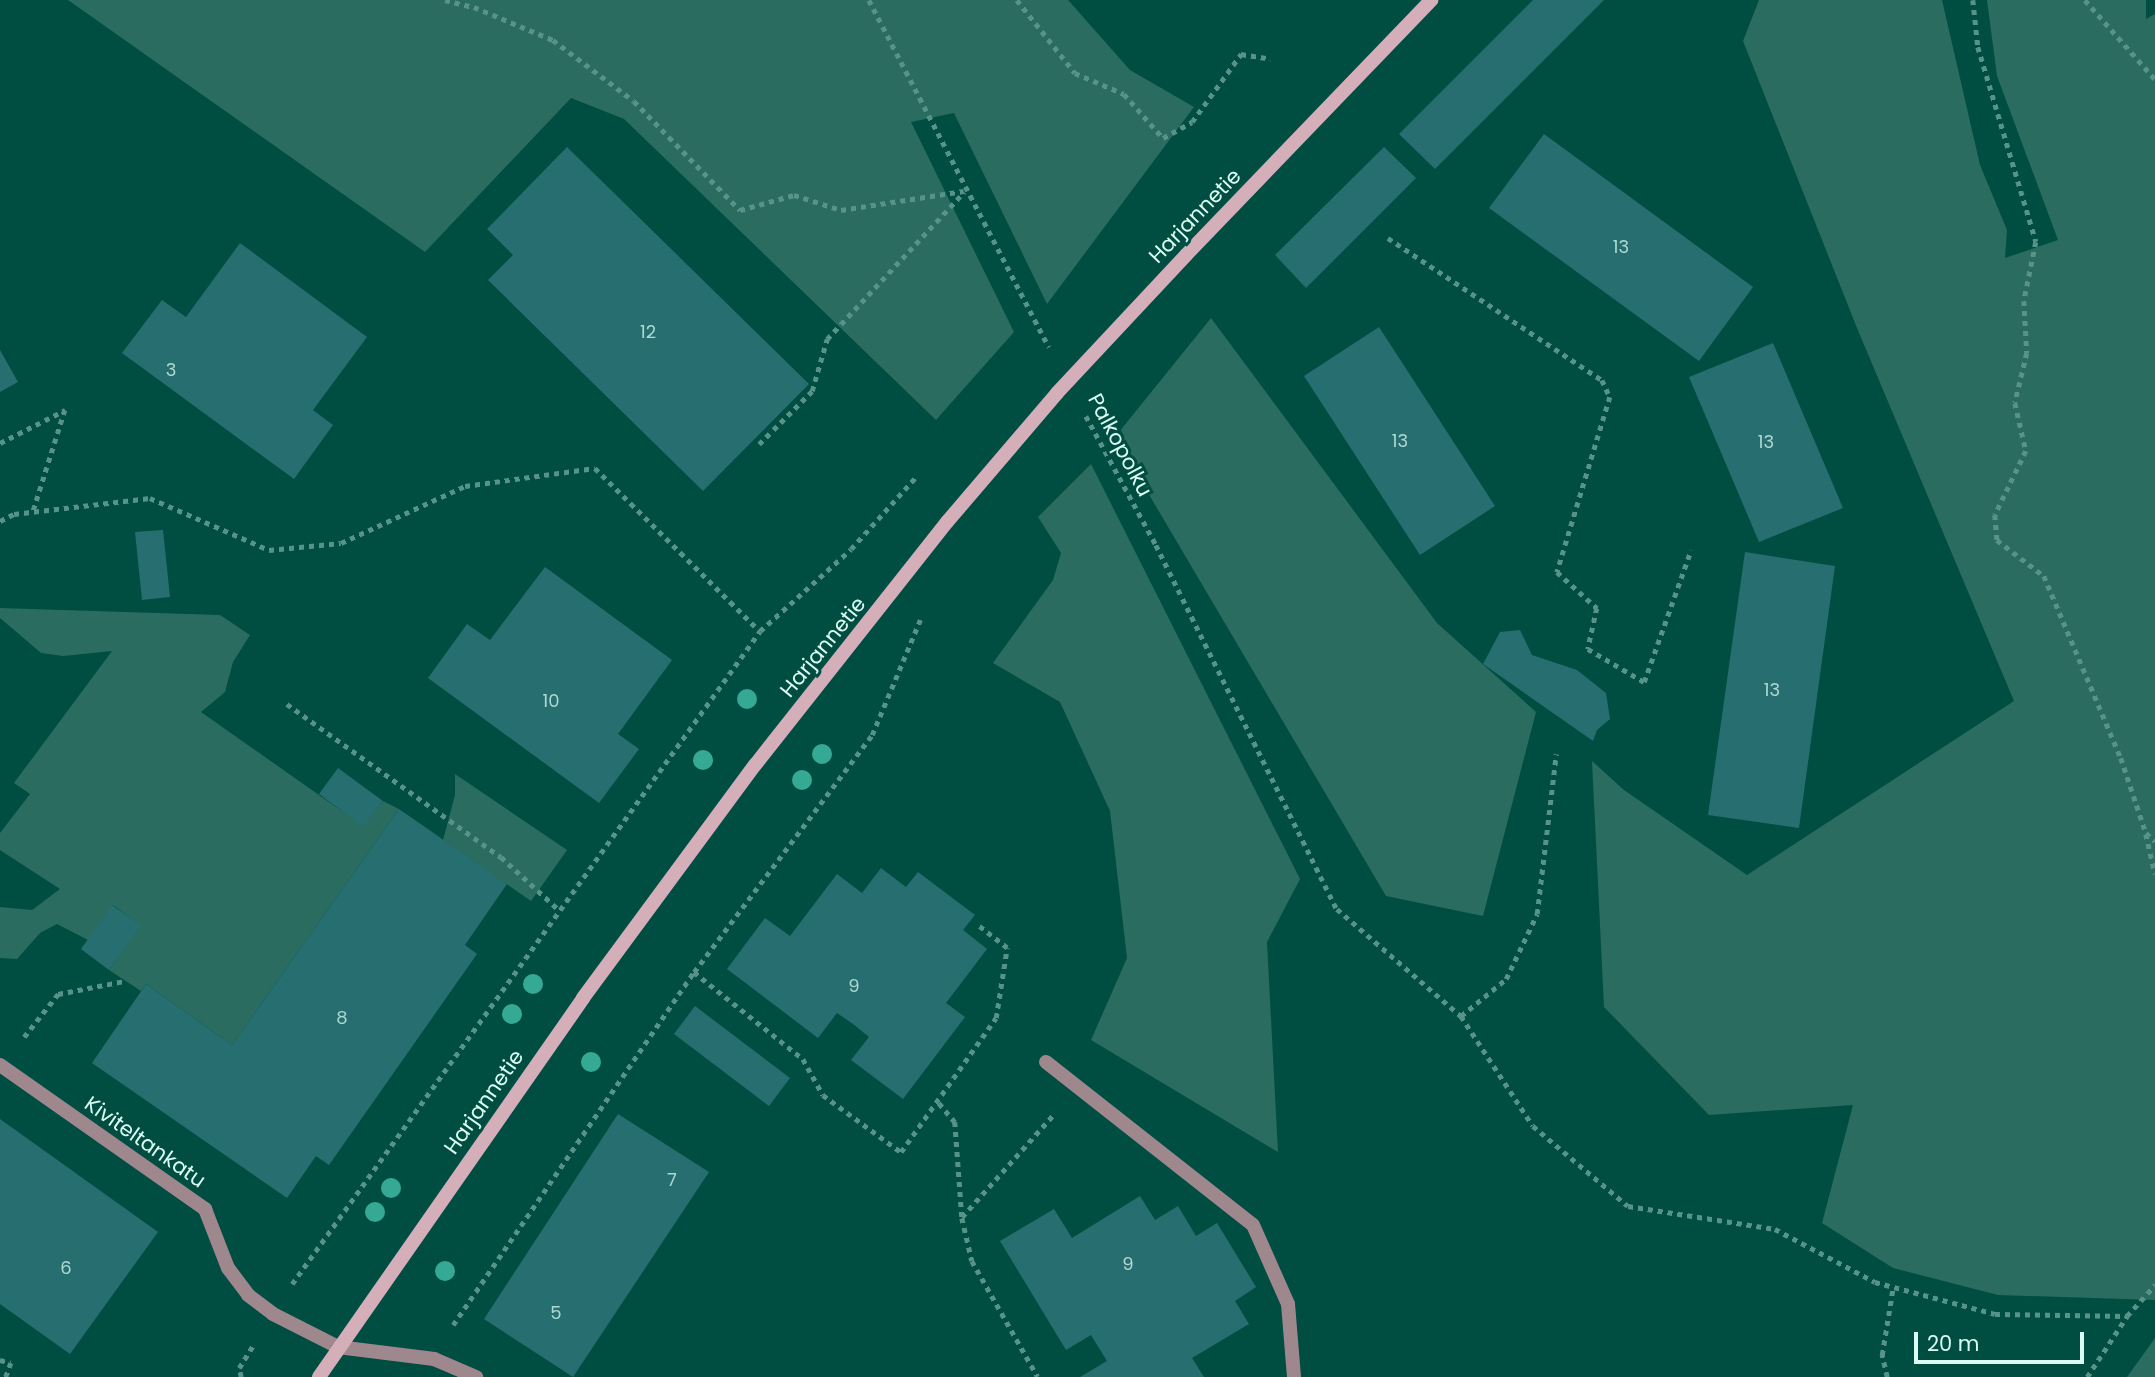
<!DOCTYPE html>
<style>
body{margin:0}
#map{position:relative;width:2155px;height:1377px;overflow:hidden;background:#004d41;font-family:Poppins,sans-serif}
div>[style]{position:absolute}
.green>*{inset:0;background:#2a6c5f}
.building>*{inset:0;background:#276e71}
.path>*{height:4.5px;margin-top:-2.25px;transform-origin:0;background:repeating-linear-gradient(90deg,#589389 0 5px,transparent 0 10px)}
.lane>*{height:14px;margin:-7px;padding:0 7px;transform-origin:7px;border-radius:7px;background:#9f878e}
.street>*{height:14px;margin:-7px;padding:0 7px;transform-origin:7px;border-radius:7px;background:#9f878e}
.secondary>*{height:14px;margin:-7px;padding:0 7px;transform-origin:7px;border-radius:7px;background:#d4aeb9}
.secondary-bridge>*{height:14px;margin:-7px;padding:0 7px;transform-origin:7px;border-radius:7px;background:#d4aeb9}
.trees>*{width:20px;height:20px;margin:-10px;border-radius:50%;background:#36a995}
span{translate:-50% -50%;white-space:nowrap;text-align:center;line-height:1.15;-webkit-text-stroke:6px #004d41;paint-order:stroke}
.number-label{font-size:18px;color:#aed8d2}
.number-label span{-webkit-text-stroke-width:0}
.street-label{font-size:21px;color:#dbfbf3}
.scale{position:absolute;left:1914px;top:1332px;width:170px;height:32px;box-sizing:border-box;border:4px solid #dbfbf3;border-top:0;padding-left:9px;font-size:21px;line-height:24px;white-space:nowrap;color:#dbfbf3;-webkit-text-stroke:5px #004d41;paint-order:stroke}
</style>
<div id="map">
<div class="green">
<div style="clip-path:polygon(68px 0,1068px 0,1130px 70px,1194px 107px,1047px 304px,954px 113px,911px 122px,1014px 332px,936px 420px,624px 119px,571px 98px,425px 252px)"></div>
<div style="clip-path:polygon(1759px 0,1942px 0,1980px 165px,2007px 230px,2005px 258px,2058px 240px,1997px 76px,1987px 0,2146px 0,2146px 19px,2155px 14px,2155px 1300px,1998px 1295px,1893px 1268px,1822px 1223px,1853px 1105px,1709px 1115px,1604px 1007px,1592px 761px,1624px 790px,1747px 875px,2014px 701px,1857px 328px,1743px 41px)"></div>
<div style="clip-path:polygon(1211px 318px,1437px 623px,1536px 712px,1483px 916px,1386px 896px,1115px 437px)"></div>
<div style="clip-path:polygon(1091px 464px,1300px 879px,1267px 942px,1278px 1152px,1091px 1040px,1127px 958px,1110px 811px,1060px 702px,993px 663px,1053px 580px,1061px 553px,1038px 517px)"></div>
<div style="clip-path:polygon(0 608px,220px 615px,250px 635px,233px 662px,225px 692px,201px 712px,363px 826px,383px 801px,399px 809px,232px 1045px,146px 984px,141px 991px,109px 970px,140px 925px,113px 905px,88px 940px,57px 924px,40px 933px,17px 959px,0 958px,0 907px,32px 910px,60px 889px,0 850px,0 833px,30px 794px,14px 783px,112px 651px,63px 656px,41px 653px,0 618px)"></div>
<div style="clip-path:polygon(455px 774px,567px 850px,531px 901px,443px 840px,455px 795px)"></div>
<div style="clip-path:polygon(2155px 1338px,2155px 1377px,2127px 1377px)"></div>
</div>
<div class="building">
<div style="clip-path:polygon(1533px 0,1604px 0,1435px 169px,1399px 134px)"></div>
<div style="clip-path:polygon(1544px 134px,1753px 287px,1699px 361px,1489px 208px)"></div>
<div style="clip-path:polygon(567px 147px,809px 384px,703px 491px,488px 280px,513px 255px,487px 229px)"></div>
<div style="clip-path:polygon(1384px 147px,1416px 178px,1306px 288px,1275px 255px)"></div>
<div style="clip-path:polygon(240px 243px,367px 337px,313px 410px,333px 425px,294px 479px,122px 353px,162px 300px,186px 317px)"></div>
<div style="clip-path:polygon(1379px 327px,1495px 506px,1420px 555px,1304px 376px)"></div>
<div style="clip-path:polygon(1773px 343px,1843px 508px,1759px 542px,1689px 377px)"></div>
<div style="clip-path:polygon(0 350px,18px 382px,0 392px)"></div>
<div style="clip-path:polygon(163px 530px,170px 597px,142px 600px,135px 532px)"></div>
<div style="clip-path:polygon(1745px 552px,1835px 566px,1799px 828px,1708px 815px)"></div>
<div style="clip-path:polygon(545px 567px,672px 660px,618px 734px,639px 749px,599px 803px,428px 678px,467px 624px,490px 640px)"></div>
<div style="clip-path:polygon(1520px 630px,1532px 655px,1577px 670px,1606px 693px,1610px 719px,1597px 730px,1593px 741px,1483px 664px,1500px 632px)"></div>
<div style="clip-path:polygon(338px 768px,383px 801px,363px 827px,319px 794px)"></div>
<div style="clip-path:polygon(399px 809px,507px 884px,465px 945px,477px 954px,329px 1165px,316px 1156px,287px 1198px,92px 1063px,146px 984px,232px 1045px)"></div>
<div style="clip-path:polygon(881px 868px,906px 887px,918px 872px,975px 915px,963px 930px,987px 949px,946px 1003px,965px 1017px,903px 1099px,851px 1060px,869px 1037px,853px 1024px,837px 1013px,818px 1038px,727px 969px,765px 918px,790px 936px,837px 874px,862px 893px)"></div>
<div style="clip-path:polygon(112px 905px,141px 925px,109px 970px,81px 949px)"></div>
<div style="clip-path:polygon(695px 1006px,790px 1078px,769px 1106px,674px 1034px)"></div>
<div style="clip-path:polygon(618px 1114px,709px 1172px,573px 1377px,484px 1319px)"></div>
<div style="clip-path:polygon(0 1119px,158px 1232px,70px 1354px,0 1304px)"></div>
<div style="clip-path:polygon(1140px 1196px,1155px 1220px,1178px 1206px,1196px 1236px,1217px 1223px,1256px 1287px,1235px 1301px,1249px 1324px,1192px 1358px,1204px 1377px,1080px 1377px,1107px 1361px,1091px 1335px,1066px 1350px,1000px 1241px,1054px 1209px,1072px 1238px)"></div>
</div>
<div class="path">
<div style="left:445px;top:0;width:30px;rotate:14deg"></div>
<div style="left:474px;top:7px;width:86px;rotate:22.7deg"></div>
<div style="left:553px;top:40px;width:101px;rotate:37deg"></div>
<div style="left:634px;top:101px;width:152px;rotate:45.8deg"></div>
<div style="left:740px;top:210px;width:56px;rotate:-15.5deg"></div>
<div style="left:794px;top:195px;width:49px;rotate:17.7deg"></div>
<div style="left:841px;top:210px;width:124px;rotate:-8.8deg"></div>
<div style="left:869px;top:0;width:391px;rotate:62.6deg"></div>
<div style="left:1017px;top:0;width:93px;rotate:51.5deg"></div>
<div style="left:1075px;top:73px;width:53px;rotate:23.2deg"></div>
<div style="left:1124px;top:94px;width:59px;rotate:48.4deg"></div>
<div style="left:1163px;top:138px;width:33px;rotate:-29deg"></div>
<div style="left:1192px;top:122px;width:84px;rotate:-54.2deg"></div>
<div style="left:1241px;top:54px;width:30px;rotate:9deg"></div>
<div style="left:1973px;top:0;width:47px;rotate:83.9deg"></div>
<div style="left:1978px;top:47px;width:203px;rotate:73.4deg"></div>
<div style="left:2036px;top:242px;width:60px;rotate:101.5deg"></div>
<div style="left:2024px;top:301px;width:52px;rotate:86.7deg"></div>
<div style="left:2027px;top:353px;width:51px;rotate:103.5deg"></div>
<div style="left:2015px;top:403px;width:49px;rotate:77.1deg"></div>
<div style="left:2026px;top:451px;width:71px;rotate:115.8deg"></div>
<div style="left:1995px;top:515px;width:25px;rotate:85deg"></div>
<div style="left:1997px;top:540px;width:59px;rotate:37.5deg"></div>
<div style="left:2044px;top:576px;width:198px;rotate:67.1deg"></div>
<div style="left:2121px;top:758px;width:79px;rotate:71.6deg"></div>
<div style="left:2146px;top:833px;width:12px;rotate:42deg"></div>
<div style="left:2085px;top:0;width:106px;rotate:48.5deg"></div>
<div style="left:1388px;top:238px;width:257px;rotate:33.6deg"></div>
<div style="left:1602px;top:380px;width:19px;rotate:65deg"></div>
<div style="left:1610px;top:397px;width:183px;rotate:106.8deg"></div>
<div style="left:1557px;top:572px;width:54px;rotate:42deg"></div>
<div style="left:1597px;top:608px;width:42px;rotate:102.4deg"></div>
<div style="left:1588px;top:649px;width:65px;rotate:30.5deg"></div>
<div style="left:1644px;top:682px;width:140px;rotate:-70.4deg"></div>
<div style="left:1086px;top:416px;width:147px;rotate:61.5deg"></div>
<div style="left:1156px;top:545px;width:407px;rotate:63.6deg"></div>
<div style="left:1337px;top:909px;width:164px;rotate:40.8deg"></div>
<div style="left:1461px;top:1016px;width:58px;rotate:-39.4deg"></div>
<div style="left:1506px;top:979px;width:72px;rotate:-64.5deg"></div>
<div style="left:1537px;top:914px;width:161px;rotate:-83.2deg"></div>
<div style="left:0;top:443px;width:73px;rotate:-26.9deg"></div>
<div style="left:65px;top:410px;width:107px;rotate:107.4deg"></div>
<div style="left:759px;top:444px;width:75px;rotate:-45deg"></div>
<div style="left:812px;top:391px;width:54px;rotate:-73.9deg"></div>
<div style="left:827px;top:339px;width:201px;rotate:-47deg"></div>
<div style="left:0;top:521px;width:16px;rotate:-27deg"></div>
<div style="left:14px;top:514px;width:137px;rotate:-6.7deg"></div>
<div style="left:150px;top:498px;width:130px;rotate:23.6deg"></div>
<div style="left:269px;top:550px;width:72px;rotate:-5.6deg"></div>
<div style="left:341px;top:543px;width:136px;rotate:-24.7deg"></div>
<div style="left:465px;top:486px;width:131px;rotate:-7.9deg"></div>
<div style="left:595px;top:468px;width:232px;rotate:44.7deg"></div>
<div style="left:287px;top:704px;width:263px;rotate:35.6deg"></div>
<div style="left:501px;top:857px;width:77px;rotate:42.4deg"></div>
<div style="left:2146px;top:834px;width:41px;rotate:77.3deg"></div>
<div style="left:694px;top:972px;width:139px;rotate:38.6deg"></div>
<div style="left:803px;top:1059px;width:41px;rotate:60.9deg"></div>
<div style="left:823px;top:1095px;width:97px;rotate:36.2deg"></div>
<div style="left:901px;top:1152px;width:164px;rotate:-54.7deg"></div>
<div style="left:996px;top:1018px;width:71px;rotate:-81.1deg"></div>
<div style="left:1007px;top:948px;width:36px;rotate:-142deg"></div>
<div style="left:1461px;top:1016px;width:131px;rotate:56.8deg"></div>
<div style="left:1533px;top:1126px;width:124px;rotate:40.1deg"></div>
<div style="left:1628px;top:1206px;width:149px;rotate:8.9deg"></div>
<div style="left:1775px;top:1229px;width:113px;rotate:27.9deg"></div>
<div style="left:1875px;top:1282px;width:124px;rotate:14.9deg"></div>
<div style="left:1995px;top:1314px;width:132px;rotate:0.9deg"></div>
<div style="left:24px;top:1037px;width:55px;rotate:-51.7deg"></div>
<div style="left:58px;top:994px;width:67px;rotate:-11.1deg"></div>
<div style="left:939px;top:1103px;width:25px;rotate:50deg"></div>
<div style="left:955px;top:1122px;width:96px;rotate:85.8deg"></div>
<div style="left:962px;top:1218px;width:44px;rotate:76.9deg"></div>
<div style="left:972px;top:1261px;width:133px;rotate:60.4deg"></div>
<div style="left:962px;top:1217px;width:138px;rotate:-48.2deg"></div>
<div style="left:292px;top:1284px;width:803px;rotate:-54.37deg"></div>
<div style="left:760px;top:631px;width:122px;rotate:-42deg"></div>
<div style="left:851px;top:549px;width:96px;rotate:-48deg"></div>
<div style="left:453px;top:1325px;width:427px;rotate:-55.7deg"></div>
<div style="left:694px;top:972px;width:296px;rotate:-53.1deg"></div>
<div style="left:872px;top:735px;width:125px;rotate:-67.3deg"></div>
<div style="left:0;top:1360px;width:11px;rotate:15deg"></div>
<div style="left:11px;top:1363px;width:15px;rotate:110deg"></div>
<div style="left:241px;top:1377px;width:9px;rotate:-103deg"></div>
<div style="left:239px;top:1368px;width:28px;rotate:-58deg"></div>
<div style="left:1887px;top:1377px;width:23px;rotate:-103deg"></div>
<div style="left:1882px;top:1355px;width:69px;rotate:-80.8deg"></div>
<div style="left:2087px;top:1377px;width:73px;rotate:-56.7deg"></div>
<div style="left:2127px;top:1316px;width:42px;rotate:-47.9deg"></div>
</div>
<div class="lane">
<div style="left:1046px;top:1062px;width:263px;rotate:38.2deg"></div>
<div style="left:1253px;top:1225px;width:86px;rotate:66.1deg"></div>
<div style="left:1288px;top:1304px;width:73px;rotate:85.3deg"></div>
<div style="left:338px;top:1347px;width:97px;rotate:7.1deg"></div>
<div style="left:434px;top:1359px;width:46px;rotate:23.2deg"></div>
</div>
<div class="street">
<div style="left:0;top:1065px;width:251px;rotate:35.1deg"></div>
<div style="left:205px;top:1209px;width:63px;rotate:68.7deg"></div>
<div style="left:228px;top:1268px;width:34px;rotate:53deg"></div>
<div style="left:248px;top:1295px;width:31px;rotate:37deg"></div>
<div style="left:273px;top:1314px;width:73px;rotate:26.9deg"></div>
</div>
<div class="secondary">
<div style="left:1186px;top:255px;width:354px;rotate:-46.1deg"></div>
<div style="left:319px;top:1377px;width:462px;rotate:-55.1deg"></div>
<div style="left:583px;top:998px;width:290px;rotate:-53.6deg"></div>
<div style="left:755px;top:765px;width:310px;rotate:-51.7deg"></div>
</div>
<div class="secondary-bridge">
<div style="left:947px;top:522px;width:170px;rotate:-49.5deg"></div>
<div style="left:1057px;top:393px;width:189px;rotate:-46.9deg"></div>
</div>
<div class="trees">
<div style="left:747px;top:699px"></div>
<div style="left:822px;top:754px"></div>
<div style="left:703px;top:760px"></div>
<div style="left:802px;top:780px"></div>
<div style="left:533px;top:984px"></div>
<div style="left:512px;top:1014px"></div>
<div style="left:591px;top:1062px"></div>
<div style="left:391px;top:1188px"></div>
<div style="left:375px;top:1212px"></div>
<div style="left:445px;top:1271px"></div>
</div>
<div class="number-label">
<span style="left:1621px;top:247px">13</span>
<span style="left:648px;top:332px">12</span>
<span style="left:171px;top:370px">3</span>
<span style="left:1400px;top:441px">13</span>
<span style="left:1766px;top:442px">13</span>
<span style="left:1772px;top:690px">13</span>
<span style="left:551px;top:701px">10</span>
<span style="left:854px;top:986px">9</span>
<span style="left:342px;top:1018px">8</span>
<span style="left:672px;top:1180px">7</span>
<span style="left:1128px;top:1264px">9</span>
<span style="left:66px;top:1268px">6</span>
<span style="left:556px;top:1313px">5</span>
</div>
<div class="street-label">
<span style="left:1195px;top:216px;rotate:-46deg">Harjannetie</span>
<span style="left:1120px;top:445px;rotate:62deg">Palkopolku</span>
<span style="left:823px;top:647px;rotate:-51deg">Harjannetie</span>
<span style="left:484px;top:1102px;rotate:-55deg">Harjannetie</span>
<span style="left:145px;top:1142px;rotate:35deg">Kiviteltankatu</span>
</div>
<div class="scale">20 m</div>
</div>
